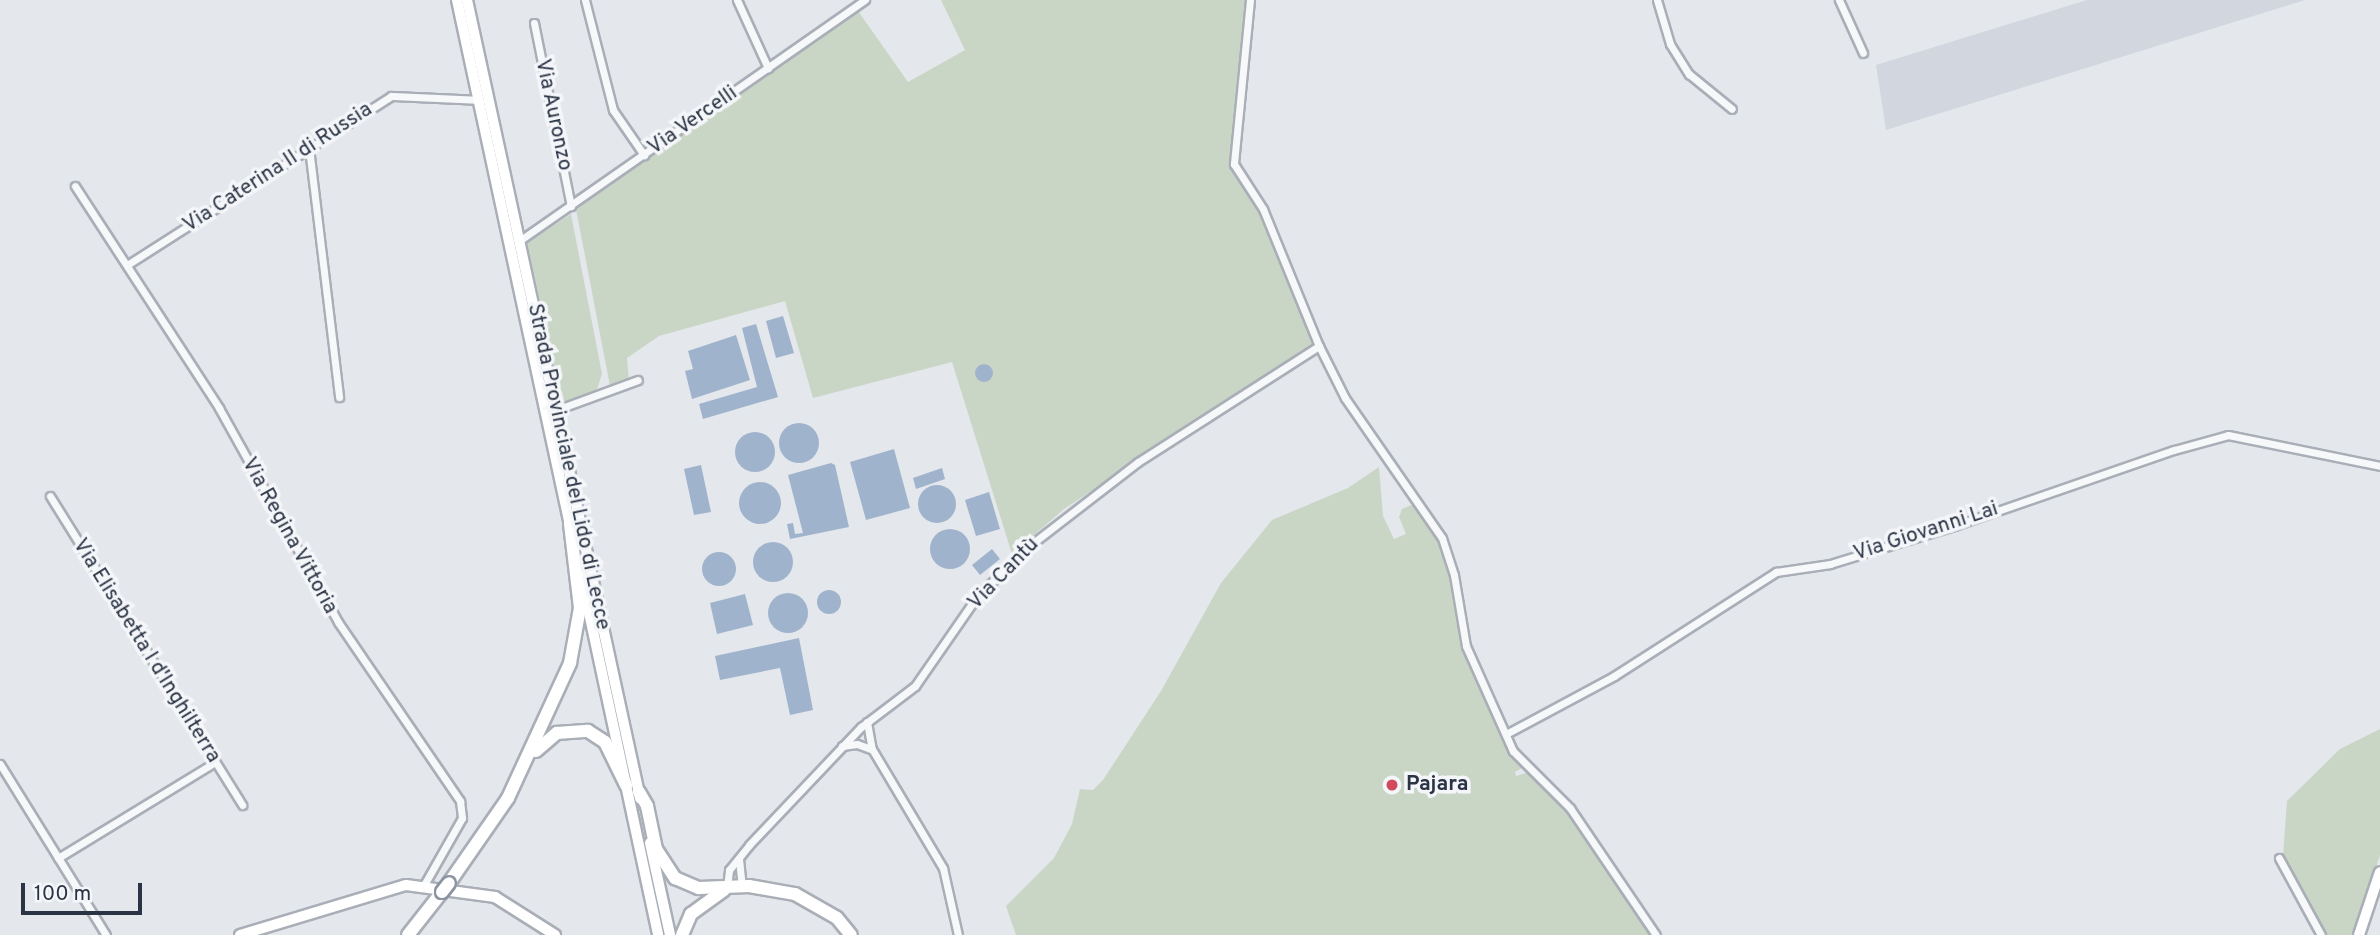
<!DOCTYPE html>
<meta charset="utf-8">
<style>
body{margin:0}
#map{position:relative;width:2380px;height:935px;overflow:hidden;background:#e4e7ec;font-family:Overpass,sans-serif}
div>[style]{position:absolute}
.built>*{inset:0;background:#d2d6de}
.green>*{inset:0;background:#c9d6c5}
.water>*{inset:0;background:#9fb4cc}
.round{border-radius:50%}
.roads{filter:drop-shadow(2px 0 #a9aeb7) drop-shadow(-2px 0 #a9aeb7) drop-shadow(0 2px #a9aeb7) drop-shadow(0 -2px #a9aeb7)}
.street>*{height:7px;margin:-3.5px;padding:0 3.5px;transform-origin:3.5px;border-radius:3.5px;background:#f7f8fa}
.secondary>*{height:10px;margin:-5px;padding:0 5px;transform-origin:5px;border-radius:5px;background:#fff}
.highway>*{height:12px;margin:-6px;padding:0 6px;transform-origin:6px;border-radius:6px;background:#fff}
.bridges{filter:drop-shadow(2px 0 #8b94a3) drop-shadow(-2px 0 #8b94a3) drop-shadow(0 2px #8b94a3) drop-shadow(0 -2px #8b94a3)}
.highway-bridge>*{height:12px;margin:-6px;padding:0 6px;transform-origin:6px;border-radius:6px;background:#fff}
.dots>*{width:19px;height:19px;translate:-50% -50%;box-sizing:border-box;border:4px solid #f4f6f9;border-radius:50%}
span{translate:-50% -50%;white-space:nowrap;text-align:center;line-height:1.15;-webkit-text-stroke:7px #f4f6f9;paint-order:stroke}
.street-label{font-size:21px;color:#2b3445}
.poi-label{font-size:21px;color:#2b3445;font-weight:700}
.left{translate:0 -50%;text-align:left}
.scale{position:absolute;left:21px;top:883px;width:121px;height:32px;box-sizing:border-box;border:4px solid #2b3445;border-top:0;padding-left:9px;font-size:21px;line-height:24px;white-space:nowrap;color:#2b3445;-webkit-text-stroke:5px #f4f6f9;paint-order:stroke}
</style>
<div id="map">
<div class="built">
<div style="clip-path:polygon(2087px 0,2305px 0,1886px 130px,1876px 65px)"></div>
</div>
<div class="green">
<div style="clip-path:polygon(941px 0,1246px 0,1242px 78px,1229px 160px,1258px 207px,1313px 340px,1313px 346px,1064px 509px,1012px 554px,952px 362px,813px 398px,785px 301px,659px 336px,627px 358px,629px 381px,610px 386px,576px 209px,858px 11px,908px 82px,965px 50px)"></div>
<div style="clip-path:polygon(571px 214px,602px 374px,596px 392px,567px 402px,562px 400px,527px 243px)"></div>
<div style="clip-path:polygon(1379px 467px,1383px 516px,1394px 539px,1406px 534px,1399px 517px,1402px 509px,1411px 505px,1423px 514px,1438px 541px,1447px 563px,1466px 654px,1522px 768px,1515px 772px,1516px 776px,1529px 772px,1562px 802px,1652px 935px,1016px 935px,1006px 906px,1054px 858px,1072px 824px,1080px 789px,1093px 790px,1103px 780px,1161px 691px,1221px 583px,1272px 520px,1348px 488px)"></div>
<div style="clip-path:polygon(2380px 729px,2380px 855px,2354px 935px,2325px 935px,2283px 856px,2287px 801px,2340px 749px)"></div>
</div>
<div class="water">
<div style="clip-path:polygon(783px 316px,794px 353px,776px 358px,766px 321px)"></div>
<div style="clip-path:polygon(756px 324px,778px 397px,703px 419px,699px 404px,757px 387px,742px 328px)"></div>
<div style="clip-path:polygon(736px 335px,750px 380px,692px 399px,685px 371px,693px 369px,688px 351px)"></div>
<div class="round" style="left:975px;top:364px;width:18px;height:18px"></div>
<div class="round" style="left:779px;top:423px;width:40px;height:40px"></div>
<div class="round" style="left:735px;top:432px;width:40px;height:40px"></div>
<div style="clip-path:polygon(894px 449px,910px 508px,866px 520px,850px 462px)"></div>
<div style="clip-path:polygon(831px 463px,835px 465px,849px 527px,790px 539px,787px 524px,793px 523px,795px 534px,803px 533px,788px 475px)"></div>
<div style="clip-path:polygon(701px 465px,711px 512px,694px 515px,684px 469px)"></div>
<div style="clip-path:polygon(942px 468px,945px 479px,916px 489px,913px 478px)"></div>
<div class="round" style="left:739px;top:482px;width:42px;height:42px"></div>
<div class="round" style="left:918px;top:485px;width:38px;height:38px"></div>
<div style="clip-path:polygon(989px 492px,1000px 529px,976px 536px,965px 500px)"></div>
<div class="round" style="left:930px;top:529px;width:40px;height:40px"></div>
<div class="round" style="left:753px;top:542px;width:40px;height:40px"></div>
<div style="clip-path:polygon(992px 549px,1000px 559px,980px 575px,972px 565px)"></div>
<div class="round" style="left:702px;top:552px;width:34px;height:34px"></div>
<div class="round" style="left:817px;top:590px;width:24px;height:24px"></div>
<div class="round" style="left:768px;top:593px;width:40px;height:40px"></div>
<div style="clip-path:polygon(745px 594px,753px 625px,717px 634px,710px 603px)"></div>
<div style="clip-path:polygon(799px 638px,813px 710px,790px 715px,780px 668px,720px 680px,715px 656px)"></div>
</div>
<div class="roads">
<div class="street">
<div style="left:585px;top:0;width:114px;rotate:75.7deg"></div>
<div style="left:613px;top:110px;width:55px;rotate:55.4deg"></div>
<div style="left:737px;top:0;width:75px;rotate:65.5deg"></div>
<div style="left:1250px;top:0;width:165px;rotate:95.6deg"></div>
<div style="left:1234px;top:164px;width:54px;rotate:57.2deg"></div>
<div style="left:1263px;top:209px;width:148px;rotate:67.8deg"></div>
<div style="left:1319px;top:346px;width:58px;rotate:63.4deg"></div>
<div style="left:1345px;top:398px;width:170px;rotate:55.3deg"></div>
<div style="left:1442px;top:538px;width:39px;rotate:72deg"></div>
<div style="left:1454px;top:575px;width:72px;rotate:80.4deg"></div>
<div style="left:1466px;top:646px;width:115px;rotate:65.9deg"></div>
<div style="left:1513px;top:751px;width:81px;rotate:45deg"></div>
<div style="left:1570px;top:808px;width:153px;rotate:55.9deg"></div>
<div style="left:1657px;top:0;width:46px;rotate:73.5deg"></div>
<div style="left:1670px;top:44px;width:36px;rotate:58deg"></div>
<div style="left:1689px;top:74px;width:55px;rotate:39.1deg"></div>
<div style="left:1839px;top:0;width:58px;rotate:65.6deg"></div>
<div style="left:534px;top:23px;width:187px;rotate:78.6deg"></div>
<div style="left:309px;top:148px;width:251px;rotate:83.1deg"></div>
<div style="left:75px;top:186px;width:265px;rotate:57deg"></div>
<div style="left:219px;top:408px;width:245px;rotate:60.9deg"></div>
<div style="left:338px;top:622px;width:217px;rotate:55.7deg"></div>
<div style="left:460px;top:801px;width:17px;rotate:83deg"></div>
<div style="left:462px;top:818px;width:77px;rotate:119.6deg"></div>
<div style="left:519px;top:241px;width:422px;rotate:-34.9deg"></div>
<div style="left:127px;top:265px;width:313px;rotate:-32.6deg"></div>
<div style="left:391px;top:96px;width:87px;rotate:2.6deg"></div>
<div style="left:556px;top:410px;width:87px;rotate:-20.1deg"></div>
<div style="left:50px;top:496px;width:364px;rotate:58.1deg"></div>
<div style="left:867px;top:722px;width:27px;rotate:80deg"></div>
<div style="left:872px;top:749px;width:139px;rotate:59.2deg"></div>
<div style="left:943px;top:868px;width:69px;rotate:77.4deg"></div>
<div style="left:1506px;top:734px;width:123px;rotate:-28.2deg"></div>
<div style="left:1614px;top:676px;width:193px;rotate:-32.7deg"></div>
<div style="left:1776px;top:572px;width:55px;rotate:-8.4deg"></div>
<div style="left:1830px;top:564px;width:130px;rotate:-17deg"></div>
<div style="left:1954px;top:526px;width:233px;rotate:-19.1deg"></div>
<div style="left:2174px;top:450px;width:56px;rotate:-15.5deg"></div>
<div style="left:2228px;top:435px;width:155px;rotate:11.5deg"></div>
<div style="left:842px;top:746px;width:15px;rotate:-8deg"></div>
<div style="left:857px;top:744px;width:15px;rotate:20deg"></div>
<div style="left:0;top:764px;width:201px;rotate:58.2deg"></div>
<div style="left:58px;top:858px;width:184px;rotate:-31.4deg"></div>
<div style="left:2279px;top:858px;width:88px;rotate:61.4deg"></div>
<div style="left:739px;top:859px;width:28px;rotate:84deg"></div>
<div style="left:727px;top:887px;width:17px;rotate:-83deg"></div>
<div style="left:729px;top:870px;width:32px;rotate:-51deg"></div>
<div style="left:749px;top:845px;width:163px;rotate:-46.5deg"></div>
<div style="left:861px;top:727px;width:68px;rotate:-37.2deg"></div>
<div style="left:915px;top:686px;width:107px;rotate:-55.3deg"></div>
<div style="left:976px;top:598px;width:68px;rotate:-45deg"></div>
<div style="left:1024px;top:550px;width:144px;rotate:-37.7deg"></div>
<div style="left:1138px;top:462px;width:215px;rotate:-32.7deg"></div>
</div>
<div class="secondary">
<div style="left:457px;top:0;width:542px;rotate:77.86deg"></div>
<div style="left:467px;top:0;width:817px;rotate:77.77deg"></div>
<div style="left:581px;top:575px;width:368px;rotate:77.9deg"></div>
<div style="left:650px;top:843px;width:94px;rotate:77.7deg"></div>
<div style="left:240px;top:935px;width:173px;rotate:-16.8deg"></div>
<div style="left:406px;top:885px;width:90px;rotate:7.7deg"></div>
<div style="left:495px;top:897px;width:71px;rotate:32.3deg"></div>
<div style="left:2359px;top:935px;width:66px;rotate:-71.6deg"></div>
</div>
<div class="highway">
<div style="left:536px;top:751px;width:28px;rotate:-41deg"></div>
<div style="left:557px;top:733px;width:31px;rotate:-4deg"></div>
<div style="left:588px;top:731px;width:20px;rotate:33deg"></div>
<div style="left:605px;top:742px;width:48px;rotate:64deg"></div>
<div style="left:639px;top:792px;width:16px;rotate:60deg"></div>
<div style="left:647px;top:806px;width:44px;rotate:78.2deg"></div>
<div style="left:656px;top:849px;width:35px;rotate:57deg"></div>
<div style="left:675px;top:878px;width:26px;rotate:23deg"></div>
<div style="left:699px;top:888px;width:50px;rotate:-2.3deg"></div>
<div style="left:749px;top:886px;width:47px;rotate:9.9deg"></div>
<div style="left:795px;top:894px;width:48px;rotate:29.7deg"></div>
<div style="left:837px;top:918px;width:22px;rotate:51deg"></div>
<div style="left:449px;top:883px;width:103px;rotate:-55.2deg"></div>
<div style="left:508px;top:798px;width:149px;rotate:-65.3deg"></div>
<div style="left:570px;top:663px;width:56px;rotate:-79.7deg"></div>
<div style="left:580px;top:608px;width:85px;rotate:-96.8deg"></div>
<div style="left:408px;top:935px;width:55px;rotate:-51.7deg"></div>
<div style="left:682px;top:935px;width:23px;rotate:-67deg"></div>
<div style="left:691px;top:914px;width:41px;rotate:-36deg"></div>
</div>
</div>
<div class="bridges">
<div class="highway-bridge">
<div style="left:442px;top:892px;width:11px;rotate:-52deg"></div>
</div>
</div>
<div class="dots">
<div style="left:1392px;top:785px;background:#d1495b"></div>
</div>
<div class="street-label">
<span style="left:553px;top:115px;rotate:78deg">Via Auronzo</span>
<span style="left:693px;top:121px;rotate:-35deg">Via Vercelli</span>
<span style="left:278px;top:168px;rotate:-33deg">Via Caterina II di Russia</span>
<span style="left:568px;top:467px;rotate:78deg">Strada Provinciale del Lido di Lecce</span>
<span style="left:1926px;top:532px;rotate:-18deg">Via Giovanni Lai</span>
<span style="left:289px;top:536px;rotate:61deg">Via Regina Vittoria</span>
<span style="left:1004px;top:574px;rotate:-46deg">Via Cantù</span>
<span style="left:146px;top:651px;rotate:58deg">Via Elisabetta I d'Inghilterra</span>
</div>
<div class="poi-label">
<span class="left" style="left:1406px;top:785px">Pajara</span>
</div>
<div class="scale">100 m</div>
</div>
